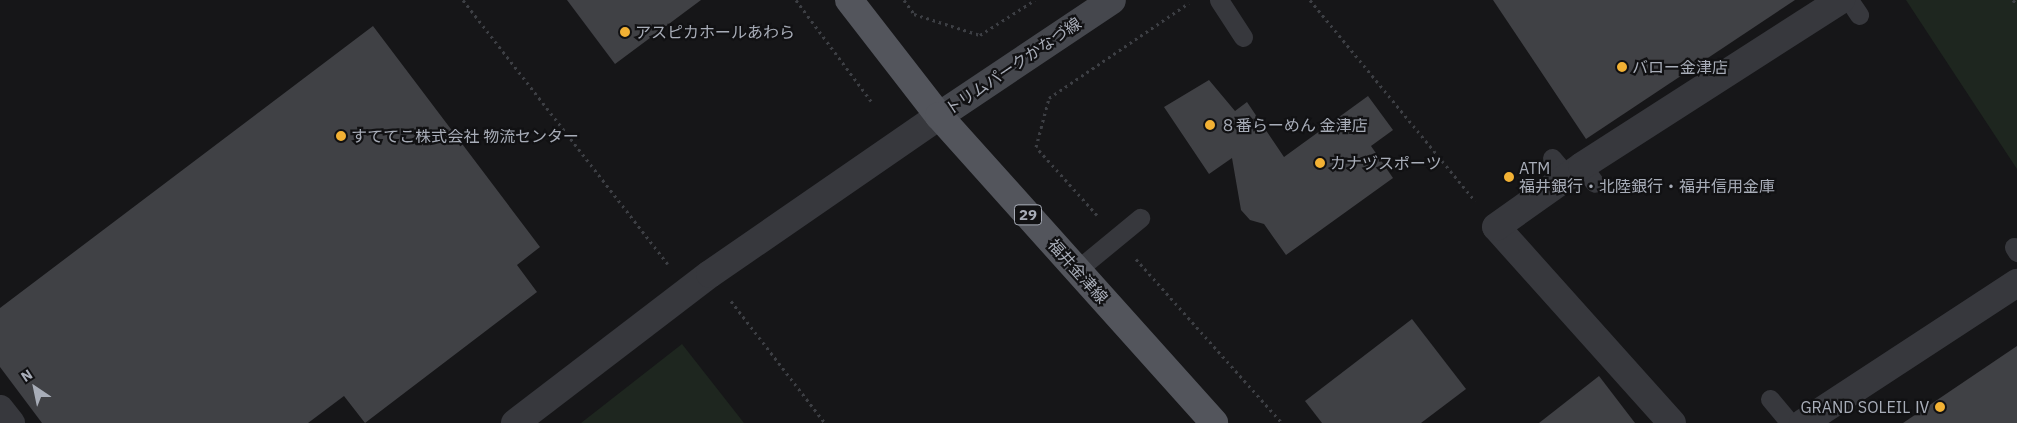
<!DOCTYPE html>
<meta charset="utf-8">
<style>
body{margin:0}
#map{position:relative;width:2017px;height:423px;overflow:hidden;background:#161618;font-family:"IBM Plex Sans","Noto Sans JP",sans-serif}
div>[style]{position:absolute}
.green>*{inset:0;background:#1e261f}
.building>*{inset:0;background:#404145}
.path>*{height:3px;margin-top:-1.5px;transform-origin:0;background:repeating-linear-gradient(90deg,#3d3f44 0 2.5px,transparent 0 6.5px)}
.lane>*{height:19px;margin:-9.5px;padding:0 9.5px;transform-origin:9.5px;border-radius:9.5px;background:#37383d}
.street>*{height:28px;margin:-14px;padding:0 14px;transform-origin:14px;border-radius:14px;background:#37383d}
.secondary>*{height:28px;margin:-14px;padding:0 14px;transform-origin:14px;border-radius:14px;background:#45474d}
.primary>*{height:28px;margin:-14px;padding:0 14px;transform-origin:14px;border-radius:14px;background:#53555c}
.dots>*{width:14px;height:14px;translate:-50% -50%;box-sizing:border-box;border:2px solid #111113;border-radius:50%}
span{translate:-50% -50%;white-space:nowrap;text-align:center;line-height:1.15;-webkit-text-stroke:4.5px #111113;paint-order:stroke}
.shield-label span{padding:1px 4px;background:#111113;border:1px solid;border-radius:4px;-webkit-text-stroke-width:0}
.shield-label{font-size:15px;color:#a8adb8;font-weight:700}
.poi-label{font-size:16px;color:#a8adb8}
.left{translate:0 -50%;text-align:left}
.right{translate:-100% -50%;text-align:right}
.street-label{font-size:16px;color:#a8adb8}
.north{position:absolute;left:10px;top:363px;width:50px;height:50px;-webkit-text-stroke:4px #111113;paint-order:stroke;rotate:326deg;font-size:14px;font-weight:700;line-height:20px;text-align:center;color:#a8adb8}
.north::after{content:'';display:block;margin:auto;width:18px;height:22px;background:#a8adb8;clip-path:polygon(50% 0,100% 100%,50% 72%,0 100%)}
</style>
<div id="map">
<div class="green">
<div style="clip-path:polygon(1906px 0,2017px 0,2017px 169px)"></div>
<div style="clip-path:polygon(682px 344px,744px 423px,581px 423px)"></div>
</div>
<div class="building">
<div style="clip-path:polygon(567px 0,701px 0,615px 64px)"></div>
<div style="clip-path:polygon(1493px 0,1795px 0,1586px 139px)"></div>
<div style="clip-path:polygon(373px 26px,540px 247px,517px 265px,537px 292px,365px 423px,344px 396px,308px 423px,42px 423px,0 367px,0 308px)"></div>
<div style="clip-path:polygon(1209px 80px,1235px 111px,1247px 102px,1284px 157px,1368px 96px,1393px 130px,1371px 146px,1393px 178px,1286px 255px,1264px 224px,1250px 220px,1241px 210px,1232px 158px,1209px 174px,1164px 107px)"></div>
<div style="clip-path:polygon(1412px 319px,1466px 389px,1421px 423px,1322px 423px,1305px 401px)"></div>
<div style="clip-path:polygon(2017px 346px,2017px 423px,1903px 423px)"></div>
<div style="clip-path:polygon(1599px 376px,1635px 423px,1539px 423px)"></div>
</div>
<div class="path">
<div style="left:463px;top:0;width:334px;rotate:52.2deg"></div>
<div style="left:796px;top:0;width:126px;rotate:53.4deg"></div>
<div style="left:904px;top:0;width:17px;rotate:54deg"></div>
<div style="left:914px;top:14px;width:69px;rotate:17.7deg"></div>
<div style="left:980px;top:35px;width:65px;rotate:-32.5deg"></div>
<div style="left:1310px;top:0;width:260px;rotate:50.6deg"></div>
<div style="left:2013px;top:0;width:6px;rotate:51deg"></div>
<div style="left:1097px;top:215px;width:91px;rotate:-131.9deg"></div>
<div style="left:1036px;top:147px;width:51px;rotate:-75.1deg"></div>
<div style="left:1049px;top:98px;width:169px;rotate:-34.2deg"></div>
<div style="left:1136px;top:259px;width:220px;rotate:48.3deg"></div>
<div style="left:731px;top:301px;width:154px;rotate:52.4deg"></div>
</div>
<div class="lane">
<div style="left:1219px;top:0;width:44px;rotate:57deg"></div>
<div style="left:1849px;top:0;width:18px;rotate:56deg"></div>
<div style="left:1552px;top:158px;width:23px;rotate:50deg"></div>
<div style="left:1582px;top:166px;width:21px;rotate:53deg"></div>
<div style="left:2014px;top:247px;width:6px;rotate:59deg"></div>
<div style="left:1077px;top:270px;width:82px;rotate:-39.5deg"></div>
<div style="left:1770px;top:399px;width:31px;rotate:50deg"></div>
</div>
<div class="street">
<div style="left:0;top:409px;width:18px;rotate:52deg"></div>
<div style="left:515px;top:423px;width:245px;rotate:-37.4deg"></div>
<div style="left:710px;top:274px;width:278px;rotate:-34.6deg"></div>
<div style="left:1672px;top:423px;width:263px;rotate:-131.9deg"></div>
<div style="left:1496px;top:227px;width:105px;rotate:-35.3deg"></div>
<div style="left:1582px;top:166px;width:308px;rotate:-32.7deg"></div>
<div style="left:1803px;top:423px;width:256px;rotate:-33.2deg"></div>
</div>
<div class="secondary">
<div style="left:939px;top:116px;width:208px;rotate:-33.8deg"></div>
</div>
<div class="primary">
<div style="left:849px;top:0;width:147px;rotate:52.2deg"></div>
<div style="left:939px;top:116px;width:412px;rotate:48.1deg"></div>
</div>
<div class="dots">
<div style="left:625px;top:32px;background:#f2b134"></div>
<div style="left:1622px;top:67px;background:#f2b134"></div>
<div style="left:1210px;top:125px;background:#f2b134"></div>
<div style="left:341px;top:136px;background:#f2b134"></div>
<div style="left:1320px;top:163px;background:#f2b134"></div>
<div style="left:1509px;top:177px;background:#f2b134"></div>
<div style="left:1940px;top:407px;background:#f2b134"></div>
</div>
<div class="shield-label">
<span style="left:1028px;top:215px">29</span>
</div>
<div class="poi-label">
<span class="left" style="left:635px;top:32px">アスピカホールあわら</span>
<span class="left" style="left:1632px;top:67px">バロー金津店</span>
<span class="left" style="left:1220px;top:125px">８番らーめん 金津店</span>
<span class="left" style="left:351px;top:136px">すててこ株式会社 物流センター</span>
<span class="left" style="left:1330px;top:163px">カナヅスポーツ</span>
<span class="left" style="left:1519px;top:177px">ATM<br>福井銀行・北陸銀行・福井信用金庫</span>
<span class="right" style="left:1930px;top:407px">GRAND SOLEIL Ⅳ</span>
</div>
<div class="street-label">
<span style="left:1013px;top:66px;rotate:-34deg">トリムパークかなづ線</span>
<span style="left:1078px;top:271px;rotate:48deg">福井金津線</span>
</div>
<div class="north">N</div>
</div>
